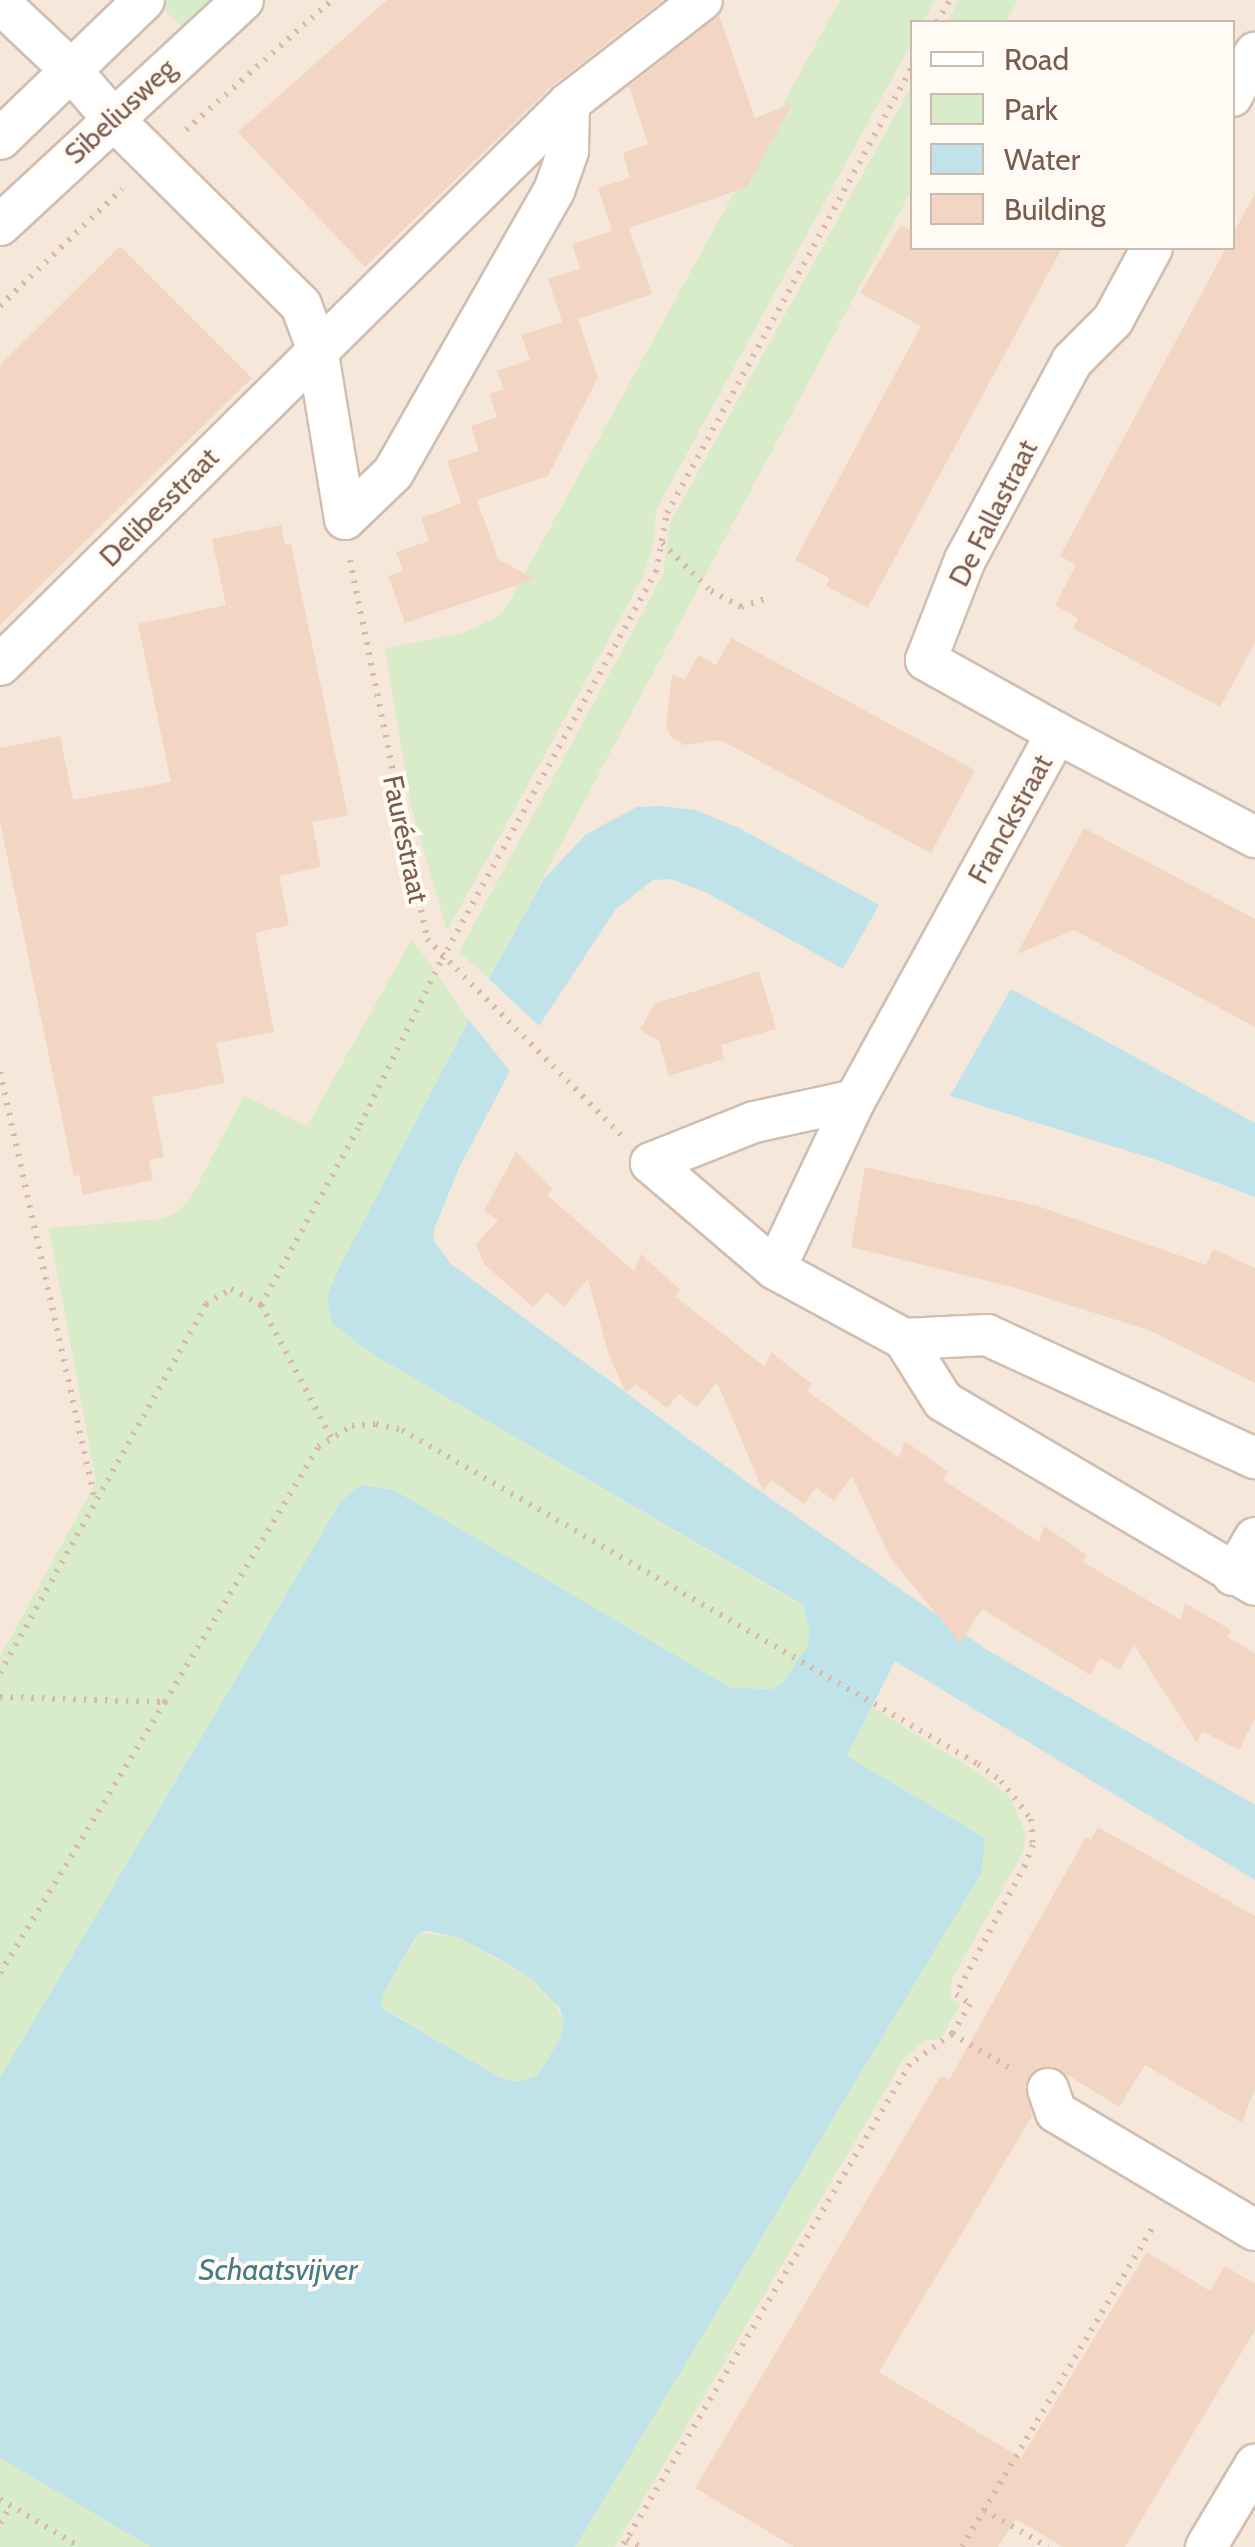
<!DOCTYPE html>
<meta charset="utf-8">
<style>
body{margin:0}
#map{position:relative;width:1255px;height:2547px;overflow:hidden;background:#fdf6ec;font-family:Cabin,sans-serif}
div>[style]{position:absolute}
.residential>*{inset:0;background:#f5e8da}
.green>*{inset:0;background:#d8ecc9}
.water>*{inset:0;background:#bfe3e8}
.building>*{inset:0;background:#f3d5c3}
.path>*{height:6px;margin-top:-3px;transform-origin:0;background:repeating-linear-gradient(90deg,#d9b8a5 0 2.5px,transparent 0 10.5px)}
.roads{filter:drop-shadow(2px 0 #d1beb0) drop-shadow(-2px 0 #d1beb0) drop-shadow(0 2px #d1beb0) drop-shadow(0 -2px #d1beb0)}
.street>*{height:40px;margin:-20px;padding:0 20px;transform-origin:20px;border-radius:20px;background:#fff}
span{translate:-50% -50%;white-space:nowrap;text-align:center;line-height:1.15;-webkit-text-stroke:8px #fffaf3;paint-order:stroke}
.street-label{font-size:28px;color:#7a5c4d}
.water-label{font-size:30px;color:#437c86;font-style:italic}
.legend{position:absolute;left:910px;top:20px;width:325px;height:230px;box-sizing:border-box;background:#fffaf3;border:2px solid #cabbb1;margin:0;padding:12px 18px;list-style:none;font-size:30px;color:#7a5c4d}
.legend li{display:flex;align-items:center;gap:20px;height:50px}
.legend b{width:50px;border:2px solid #cabbb1}
</style>
<div id="map">
<div class="residential">
<div style="clip-path:polygon(evenodd,0 0,1255px 0,1255px 2547px,0 2547px,0 0,912px 22px,1232px 22px,1232px 248px,912px 248px,912px 22px)"></div>
</div>
<div class="green">
<div style="clip-path:polygon(164px 0,213px 0,181px 26px,159px 5px)"></div>
<div style="clip-path:polygon(840px 0,935px 0,923px 22px,912px 22px,912px 42px,656px 510px,654px 541px,643px 577px,447px 931px,411px 806px,385px 648px,463px 633px,499px 616px,507px 606px)"></div>
<div style="clip-path:polygon(959px 0,1018px 0,1005px 22px,947px 22px)"></div>
<div style="clip-path:polygon(912px 85px,912px 189px,489px 979px,459px 952px,663px 575px,670px 523px)"></div>
<div style="clip-path:polygon(412px 939px,469px 1020px,339px 1268px,374px 1355px,803px 1606px,810px 1631px,808px 1646px,782px 1684px,773px 1689px,730px 1688px,394px 1490px,361px 1485px,341px 1501px,0 2078px,0 1657px,96px 1482px,49px 1228px,162px 1219px,177px 1212px,190px 1199px,244px 1096px,307px 1126px)"></div>
<div style="clip-path:polygon(872px 1707px,988px 1779px,1010px 1797px,1026px 1834px,1023px 1852px,952px 1979px,950px 1996px,960px 2005px,940px 2040px,925px 2040px,903px 2060px,615px 2547px,575px 2547px,982px 1872px,985px 1838px,846px 1756px)"></div>
<div style="clip-path:polygon(420px 1932px,460px 1938px,532px 1979px,551px 1995px,564px 2021px,560px 2039px,537px 2076px,519px 2082px,501px 2078px,382px 2007px,381px 1995px)"></div>
<div style="clip-path:polygon(0 2458px,151px 2547px,0 2547px)"></div>
</div>
<div class="water">
<div style="clip-path:polygon(660px 806px,696px 810px,739px 828px,879px 905px,843px 969px,707px 893px,671px 879px,653px 880px,616px 909px,539px 1026px,489px 979px,543px 880px,586px 834px,637px 807px)"></div>
<div style="clip-path:polygon(1011px 989px,1255px 1123px,1255px 1197px,1154px 1159px,950px 1096px)"></div>
<div style="clip-path:polygon(evenodd,469px 1020px,510px 1071px,459px 1168px,435px 1227px,433px 1240px,451px 1264px,754px 1487px,989px 1651px,1255px 1805px,1255px 1880px,895px 1661px,847px 1756px,985px 1838px,982px 1872px,575px 2547px,151px 2547px,0 2458px,0 2078px,341px 1501px,361px 1485px,394px 1490px,731px 1688px,773px 1689px,782px 1683px,808px 1646px,810px 1631px,803px 1605px,374px 1355px,332px 1323px,327px 1296px,339px 1268px,469px 1020px,428px 1931px,460px 1938px,506px 1963px,532px 1979px,560px 2008px,564px 2022px,560px 2039px,537px 2076px,519px 2082px,501px 2078px,382px 2008px,382px 1995px,412px 1943px,420px 1932px,428px 1931px)"></div>
</div>
<div class="building">
<div style="clip-path:polygon(387px 0,663px 0,552px 86px,365px 267px,238px 132px)"></div>
<div style="clip-path:polygon(719px 15px,755px 118px,792px 104px,747px 187px,629px 228px,652px 294px,578px 319px,598px 377px,548px 476px,477px 500px,498px 559px,535px 579px,405px 623px,388px 576px,403px 571px,396px 552px,429px 541px,421px 518px,461px 503px,447px 461px,479px 451px,471px 426px,497px 417px,489px 394px,504px 389px,497px 371px,530px 360px,521px 335px,562px 322px,548px 279px,580px 269px,572px 244px,612px 231px,598px 188px,630px 178px,623px 153px,648px 144px,629px 86px)"></div>
<div style="clip-path:polygon(1255px 193px,1255px 643px,1220px 707px,1073px 628px,1078px 618px,1055px 605px,1076px 565px,1060px 556px,1226px 248px,1232px 248px,1232px 236px)"></div>
<div style="clip-path:polygon(901px 225px,912px 231px,912px 248px,1062px 248px,868px 608px,826px 586px,829px 578px,795px 560px,921px 326px,860px 293px)"></div>
<div style="clip-path:polygon(120px 246px,252px 378px,0 625px,0 365px)"></div>
<div style="clip-path:polygon(281px 525px,285px 545px,291px 544px,348px 815px,312px 822px,321px 867px,279px 876px,289px 925px,255px 933px,274px 1032px,216px 1043px,225px 1083px,152px 1097px,164px 1157px,149px 1160px,153px 1180px,83px 1195px,79px 1175px,74px 1176px,0 822px,0 748px,60px 736px,73px 800px,171px 782px,138px 624px,226px 605px,212px 539px)"></div>
<div style="clip-path:polygon(731px 638px,975px 770px,931px 853px,720px 740px,685px 745px,672px 738px,666px 727px,672px 674px,685px 680px,698px 655px,716px 665px)"></div>
<div style="clip-path:polygon(1084px 828px,1255px 919px,1255px 1027px,1074px 930px,1017px 954px)"></div>
<div style="clip-path:polygon(759px 971px,776px 1029px,721px 1045px,724px 1059px,669px 1076px,659px 1041px,640px 1030px,654px 1004px)"></div>
<div style="clip-path:polygon(516px 1152px,553px 1189px,547px 1195px,634px 1271px,641px 1254px,680px 1290px,675px 1296px,765px 1367px,771px 1352px,812px 1384px,807px 1391px,899px 1458px,905px 1441px,948px 1472px,943px 1480px,1039px 1542px,1044px 1526px,1087px 1555px,1083px 1562px,1181px 1620px,1185px 1603px,1231px 1630px,1227px 1637px,1255px 1653px,1255px 1718px,1239px 1750px,1202px 1731px,1197px 1743px,1134px 1645px,1120px 1670px,1100px 1658px,1090px 1675px,982px 1609px,960px 1643px,891px 1559px,852px 1476px,834px 1501px,816px 1488px,804px 1504px,771px 1480px,763px 1491px,717px 1382px,697px 1407px,679px 1394px,667px 1408px,635px 1384px,626px 1393px,609px 1356px,588px 1279px,564px 1307px,547px 1292px,533px 1307px,484px 1264px,476px 1244px,498px 1220px,484px 1211px)"></div>
<div style="clip-path:polygon(865px 1167px,1038px 1206px,1206px 1265px,1213px 1249px,1255px 1268px,1255px 1383px,1151px 1331px,1016px 1288px,851px 1247px)"></div>
<div style="clip-path:polygon(1098px 1827px,1255px 1916px,1255px 2089px,1242px 2123px,1145px 2065px,1119px 2107px,1053px 2066px,1031px 2073px,1025px 2086px,1032px 2116px,879px 2372px,1021px 2458px,1147px 2252px,1210px 2291px,1225px 2266px,1255px 2284px,1255px 2330px,1125px 2547px,1063px 2547px,1016px 2519px,998px 2547px,794px 2547px,695px 2488px,941px 2076px,949px 2080px,1086px 1837px,1091px 1840px)"></div>
</div>
<div class="path">
<div style="left:937px;top:22px;width:26px;rotate:-59deg"></div>
<div style="left:186px;top:130px;width:195px;rotate:-41.7deg"></div>
<div style="left:0;top:306px;width:169px;rotate:-43.8deg"></div>
<div style="left:662px;top:543px;width:69px;rotate:44.4deg"></div>
<div style="left:711px;top:591px;width:34px;rotate:28deg"></div>
<div style="left:741px;top:607px;width:26px;rotate:-18deg"></div>
<div style="left:350px;top:560px;width:387px;rotate:78.5deg"></div>
<div style="left:427px;top:939px;width:276px;rotate:45.3deg"></div>
<div style="left:0;top:1072px;width:439px;rotate:77.5deg"></div>
<div style="left:261px;top:1305px;width:205px;rotate:-61.2deg"></div>
<div style="left:360px;top:1125px;width:185px;rotate:-63.7deg"></div>
<div style="left:442px;top:959px;width:442px;rotate:-61.1deg"></div>
<div style="left:656px;top:572px;width:60px;rotate:-79.4deg"></div>
<div style="left:667px;top:513px;width:509px;rotate:-61.22deg"></div>
<div style="left:0;top:1673px;width:423px;rotate:-60.8deg"></div>
<div style="left:206px;top:1304px;width:29px;rotate:-31deg"></div>
<div style="left:231px;top:1289px;width:34px;rotate:28deg"></div>
<div style="left:261px;top:1305px;width:152px;rotate:62.1deg"></div>
<div style="left:0;top:1697px;width:165px;rotate:1.7deg"></div>
<div style="left:165px;top:1702px;width:317px;rotate:121.3deg"></div>
<div style="left:165px;top:1702px;width:297px;rotate:-59deg"></div>
<div style="left:318px;top:1447px;width:40px;rotate:-32deg"></div>
<div style="left:352px;top:1426px;width:24px;rotate:-5deg"></div>
<div style="left:376px;top:1424px;width:27px;rotate:13deg"></div>
<div style="left:402px;top:1430px;width:666px;rotate:30.11deg"></div>
<div style="left:978px;top:1764px;width:29px;rotate:36deg"></div>
<div style="left:1001px;top:1781px;width:48px;rotate:51.7deg"></div>
<div style="left:1031px;top:1819px;width:26px;rotate:86deg"></div>
<div style="left:1033px;top:1845px;width:22px;rotate:112deg"></div>
<div style="left:1025px;top:1865px;width:146px;rotate:118.1deg"></div>
<div style="left:956px;top:1994px;width:17px;rotate:36deg"></div>
<div style="left:970px;top:2004px;width:35px;rotate:121deg"></div>
<div style="left:952px;top:2034px;width:52px;rotate:144.5deg"></div>
<div style="left:910px;top:2064px;width:562px;rotate:120.81deg"></div>
<div style="left:952px;top:2034px;width:69px;rotate:30.3deg"></div>
<div style="left:0;top:2499px;width:93px;rotate:31deg"></div>
<div style="left:984px;top:2510px;width:74px;rotate:30deg"></div>
<div style="left:0;top:2523px;width:20px;rotate:-57deg"></div>
<div style="left:627px;top:2539px;width:15px;rotate:32deg"></div>
<div style="left:962px;top:2547px;width:377px;rotate:-59.2deg"></div>
</div>
<div class="roads">
<div class="street">
<div style="left:0;top:3px;width:96px;rotate:43.3deg"></div>
<div style="left:70px;top:69px;width:67px;rotate:49.2deg"></div>
<div style="left:114px;top:120px;width:263px;rotate:44.7deg"></div>
<div style="left:301px;top:305px;width:46px;rotate:69.6deg"></div>
<div style="left:317px;top:348px;width:173px;rotate:80.7deg"></div>
<div style="left:345px;top:519px;width:66px;rotate:-43.8deg"></div>
<div style="left:393px;top:473px;width:325px;rotate:-60.3deg"></div>
<div style="left:554px;top:191px;width:42px;rotate:-70.7deg"></div>
<div style="left:568px;top:151px;width:48px;rotate:-88.8deg"></div>
<div style="left:1232px;top:96px;width:49px;rotate:-61.9deg"></div>
<div style="left:0;top:139px;width:200px;rotate:-44deg"></div>
<div style="left:0;top:225px;width:331px;rotate:-42.8deg"></div>
<div style="left:0;top:665px;width:800px;rotate:-44.65deg"></div>
<div style="left:569px;top:103px;width:168px;rotate:-37.8deg"></div>
<div style="left:1057px;top:733px;width:150px;rotate:-150.9deg"></div>
<div style="left:926px;top:660px;width:107px;rotate:-68.7deg"></div>
<div style="left:965px;top:560px;width:226px;rotate:-61.7deg"></div>
<div style="left:1072px;top:361px;width:58px;rotate:-45deg"></div>
<div style="left:1113px;top:320px;width:82px;rotate:-61.6deg"></div>
<div style="left:855px;top:1100px;width:103px;rotate:167.7deg"></div>
<div style="left:754px;top:1122px;width:111px;rotate:158.3deg"></div>
<div style="left:651px;top:1163px;width:163px;rotate:40.5deg"></div>
<div style="left:775px;top:1269px;width:147px;rotate:28.5deg"></div>
<div style="left:904px;top:1339px;width:73px;rotate:57.8deg"></div>
<div style="left:943px;top:1401px;width:362px;rotate:30.5deg"></div>
<div style="left:775px;top:1269px;width:187px;rotate:-64.7deg"></div>
<div style="left:855px;top:1100px;width:419px;rotate:-61.2deg"></div>
<div style="left:1057px;top:733px;width:224px;rotate:27.7deg"></div>
<div style="left:904px;top:1339px;width:83px;rotate:-2.8deg"></div>
<div style="left:987px;top:1335px;width:295px;rotate:24.7deg"></div>
<div style="left:1233px;top:1575px;width:43px;rotate:-59.3deg"></div>
<div style="left:1048px;top:2089px;width:24px;rotate:71deg"></div>
<div style="left:1056px;top:2112px;width:231px;rotate:30.7deg"></div>
<div style="left:1206px;top:2547px;width:96px;rotate:-59.1deg"></div>
</div>
</div>
<div class="street-label">
<span style="left:120px;top:111px;rotate:-43deg">Sibeliusweg</span>
<span style="left:159px;top:507px;rotate:-45deg">Delibesstraat</span>
<span style="left:993px;top:513px;rotate:-63deg">De Fallastraat</span>
<span style="left:1010px;top:819px;rotate:-61deg">Franckstraat</span>
<span style="left:406px;top:839px;rotate:78deg">Fauréstraat</span>
</div>
<div class="water-label">
<span style="left:278px;top:2270px">Schaatsvijver</span>
</div>
<ul class="legend">
<li><b style="height:12px;background:#fff"></b>Road</li>
<li><b style="height:28px;background:#d8ecc9"></b>Park</li>
<li><b style="height:28px;background:#bfe3e8"></b>Water</li>
<li><b style="height:28px;background:#f3d5c3"></b>Building</li>
</ul>
</div>
